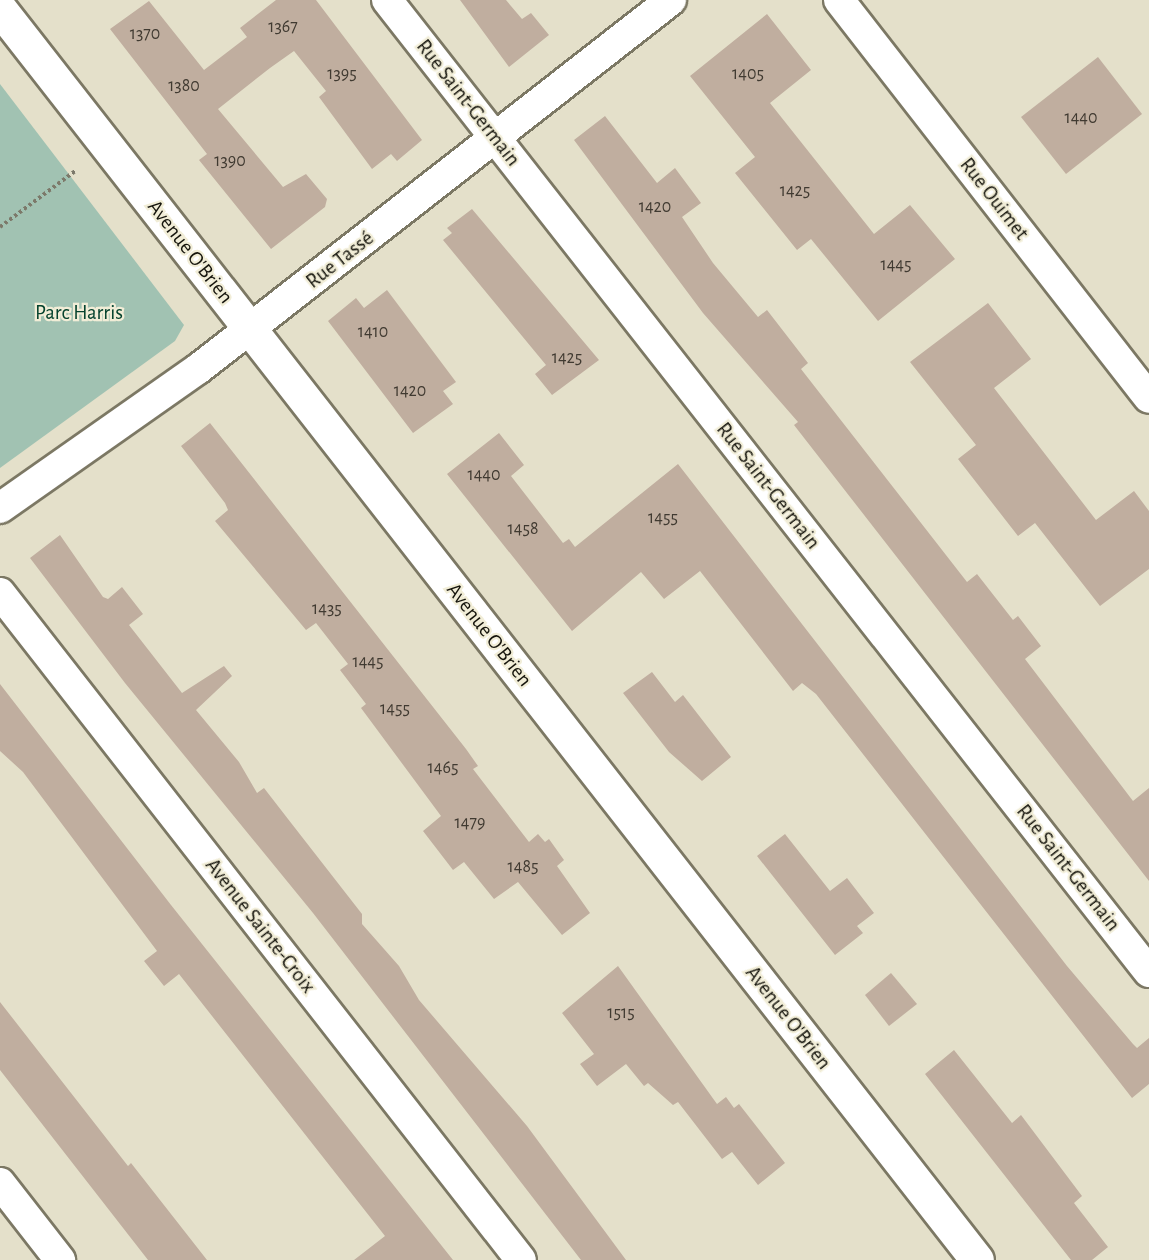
<!DOCTYPE html>
<meta charset="utf-8">
<style>
body{margin:0}
#map{position:relative;width:1149px;height:1260px;overflow:hidden;background:#e4e0ca;font-family:"Alegreya Sans",sans-serif}
div>[style]{position:absolute}
.green>*{inset:0;background:#a1c2b2}
.building>*{inset:0;background:#c0ae9f}
.path>*{height:4px;margin-top:-2px;transform-origin:0;background:repeating-linear-gradient(90deg,#7c796a 0 3px,transparent 0 6px)}
.roads{filter:drop-shadow(2px 0 #7c7864) drop-shadow(-2px 0 #7c7864) drop-shadow(0 2px #7c7864) drop-shadow(0 -2px #7c7864)}
.minor>*{height:30px;margin:-15px;padding:0 15px;transform-origin:15px;border-radius:15px;background:#fff}
.tertiary>*{height:33px;margin:-16.5px;padding:0 16.5px;transform-origin:16.5px;border-radius:16.5px;background:#fff}
span{translate:-50% -50%;white-space:nowrap;text-align:center;line-height:1.15;-webkit-text-stroke:4.5px #f1edd7;paint-order:stroke}
.number-label{font-size:18px;color:#403a31}
.number-label span{-webkit-text-stroke-width:0}
.street-label{font-size:21px;color:#15140c}
.park-label{font-size:21px;color:#05432e}
</style>
<div id="map">
<div class="green">
<div style="clip-path:polygon(0 84px,184px 325px,175px 341px,0 468px)"></div>
</div>
<div class="building">
<div style="clip-path:polygon(276px 0,316px 0,422px 140px,397px 161px,391px 154px,372px 169px,319px 97px,326px 91px,294px 51px,270px 68px,218px 109px,283px 187px,306px 174px,327px 199px,325px 207px,271px 249px,199px 160px,207px 154px,110px 29px,149px 1px,204px 70px,247px 37px,240px 28px)"></div>
<div style="clip-path:polygon(460px 0,506px 0,522px 19px,531px 13px,549px 35px,509px 67px)"></div>
<div style="clip-path:polygon(767px 14px,811px 70px,770px 103px,874px 234px,910px 205px,955px 259px,878px 321px,811px 239px,797px 250px,735px 173px,755px 157px,690px 76px)"></div>
<div style="clip-path:polygon(1098px 57px,1142px 114px,1066px 174px,1021px 117px)"></div>
<div style="clip-path:polygon(605px 116px,657px 183px,675px 168px,701px 203px,682px 217px,713px 263px,758px 317px,767px 310px,808px 363px,801px 369px,967px 582px,977px 574px,1013px 620px,1018px 616px,1041px 646px,1025px 659px,1133px 801px,1149px 788px,1149px 881px,794px 425px,798px 422px,703px 313px,574px 140px)"></div>
<div style="clip-path:polygon(472px 209px,599px 360px,552px 395px,535px 374px,546px 365px,443px 240px,452px 233px,447px 228px)"></div>
<div style="clip-path:polygon(387px 290px,456px 382px,443px 391px,453px 404px,413px 433px,328px 321px,356px 298px,364px 308px)"></div>
<div style="clip-path:polygon(988px 303px,1031px 359px,994px 388px,1096px 520px,1134px 491px,1149px 511px,1149px 569px,1100px 606px,1035px 523px,1018px 536px,958px 459px,976px 445px,910px 362px)"></div>
<div style="clip-path:polygon(210px 423px,466px 749px,478px 766px,473px 769px,529px 842px,538px 834px,545px 842px,549px 839px,564px 860px,557px 866px,590px 913px,562px 935px,518px 882px,494px 899px,464px 862px,453px 870px,423px 831px,441px 816px,361px 708px,366px 704px,340px 670px,348px 664px,316px 623px,306px 630px,215px 521px,228px 510px,225px 503px,181px 446px)"></div>
<div style="clip-path:polygon(499px 433px,524px 465px,511px 476px,563px 543px,569px 539px,575px 547px,678px 464px,1067px 966px,1133px 1044px,1137px 1048px,1149px 1038px,1149px 1084px,1132px 1098px,816px 694px,802px 683px,793px 691px,700px 571px,664px 599px,641px 572px,572px 631px,447px 474px)"></div>
<div style="clip-path:polygon(60px 535px,103px 597px,108px 599px,122px 587px,143px 614px,129px 625px,182px 693px,224px 666px,232px 676px,196px 710px,239px 762px,257px 793px,264px 788px,288px 819px,362px 914px,362px 924px,399px 966px,419px 1000px,527px 1126px,626px 1260px,581px 1260px,313px 913px,125px 683px,30px 558px)"></div>
<div style="clip-path:polygon(652px 672px,675px 702px,683px 695px,731px 757px,702px 781px,669px 752px,623px 693px)"></div>
<div style="clip-path:polygon(0 684px,171px 905px,453px 1260px,354px 1260px,385px 1236px,179px 974px,164px 986px,144px 961px,157px 951px,23px 772px,0 751px)"></div>
<div style="clip-path:polygon(785px 834px,830px 891px,847px 878px,874px 913px,857px 926px,863px 933px,835px 955px,757px 856px)"></div>
<div style="clip-path:polygon(618px 966px,717px 1104px,726px 1097px,734px 1108px,739px 1104px,785px 1163px,758px 1185px,732px 1152px,722px 1159px,678px 1102px,673px 1105px,648px 1083px,644px 1086px,626px 1064px,597px 1086px,580px 1064px,594px 1054px,562px 1013px)"></div>
<div style="clip-path:polygon(891px 973px,917px 1004px,889px 1026px,865px 995px)"></div>
<div style="clip-path:polygon(0 1002px,128px 1166px,131px 1163px,207px 1260px,148px 1260px,0 1070px)"></div>
<div style="clip-path:polygon(954px 1050px,1012px 1123px,1021px 1115px,1082px 1196px,1074px 1203px,1108px 1247px,1092px 1260px,1071px 1260px,925px 1074px)"></div>
</div>
<div class="path">
<div style="left:0;top:227px;width:94px;rotate:-36.7deg"></div>
</div>
<div class="roads">
<div class="minor">
<div style="left:387px;top:0;width:1235px;rotate:51.91deg"></div>
<div style="left:839px;top:0;width:504px;rotate:52.09deg"></div>
<div style="left:0;top:508px;width:242px;rotate:-35.1deg"></div>
<div style="left:198px;top:369px;width:600px;rotate:-37.96deg"></div>
<div style="left:0;top:593px;width:846px;rotate:52.01deg"></div>
<div style="left:0;top:1183px;width:98px;rotate:52.1deg"></div>
</div>
<div class="tertiary">
<div style="left:0;top:9px;width:1587px;rotate:52.01deg"></div>
</div>
</div>
<div class="number-label">
<span style="left:283px;top:27px">1367</span>
<span style="left:145px;top:34px">1370</span>
<span style="left:342px;top:74px">1395</span>
<span style="left:748px;top:74px">1405</span>
<span style="left:184px;top:86px">1380</span>
<span style="left:1081px;top:118px">1440</span>
<span style="left:230px;top:161px">1390</span>
<span style="left:795px;top:191px">1425</span>
<span style="left:655px;top:207px">1420</span>
<span style="left:896px;top:265px">1445</span>
<span style="left:373px;top:332px">1410</span>
<span style="left:567px;top:358px">1425</span>
<span style="left:410px;top:391px">1420</span>
<span style="left:484px;top:475px">1440</span>
<span style="left:663px;top:518px">1455</span>
<span style="left:523px;top:529px">1458</span>
<span style="left:327px;top:609px">1435</span>
<span style="left:368px;top:662px">1445</span>
<span style="left:395px;top:709px">1455</span>
<span style="left:443px;top:768px">1465</span>
<span style="left:470px;top:823px">1479</span>
<span style="left:523px;top:867px">1485</span>
<span style="left:621px;top:1013px">1515</span>
</div>
<div class="street-label">
<span style="left:468px;top:103px;rotate:52deg">Rue Saint-Germain</span>
<span style="left:994px;top:199px;rotate:52deg">Rue Ouimet</span>
<span style="left:190px;top:252px;rotate:52deg">Avenue O'Brien</span>
<span style="left:340px;top:260px;rotate:-38deg">Rue Tassé</span>
<span style="left:768px;top:486px;rotate:52deg">Rue Saint-Germain</span>
<span style="left:489px;top:635px;rotate:52deg">Avenue O'Brien</span>
<span style="left:1068px;top:868px;rotate:52deg">Rue Saint-Germain</span>
<span style="left:260px;top:926px;rotate:52deg">Avenue Sainte-Croix</span>
<span style="left:788px;top:1018px;rotate:52deg">Avenue O'Brien</span>
</div>
<div class="park-label">
<span style="left:79px;top:313px">Parc Harris</span>
</div>
</div>
